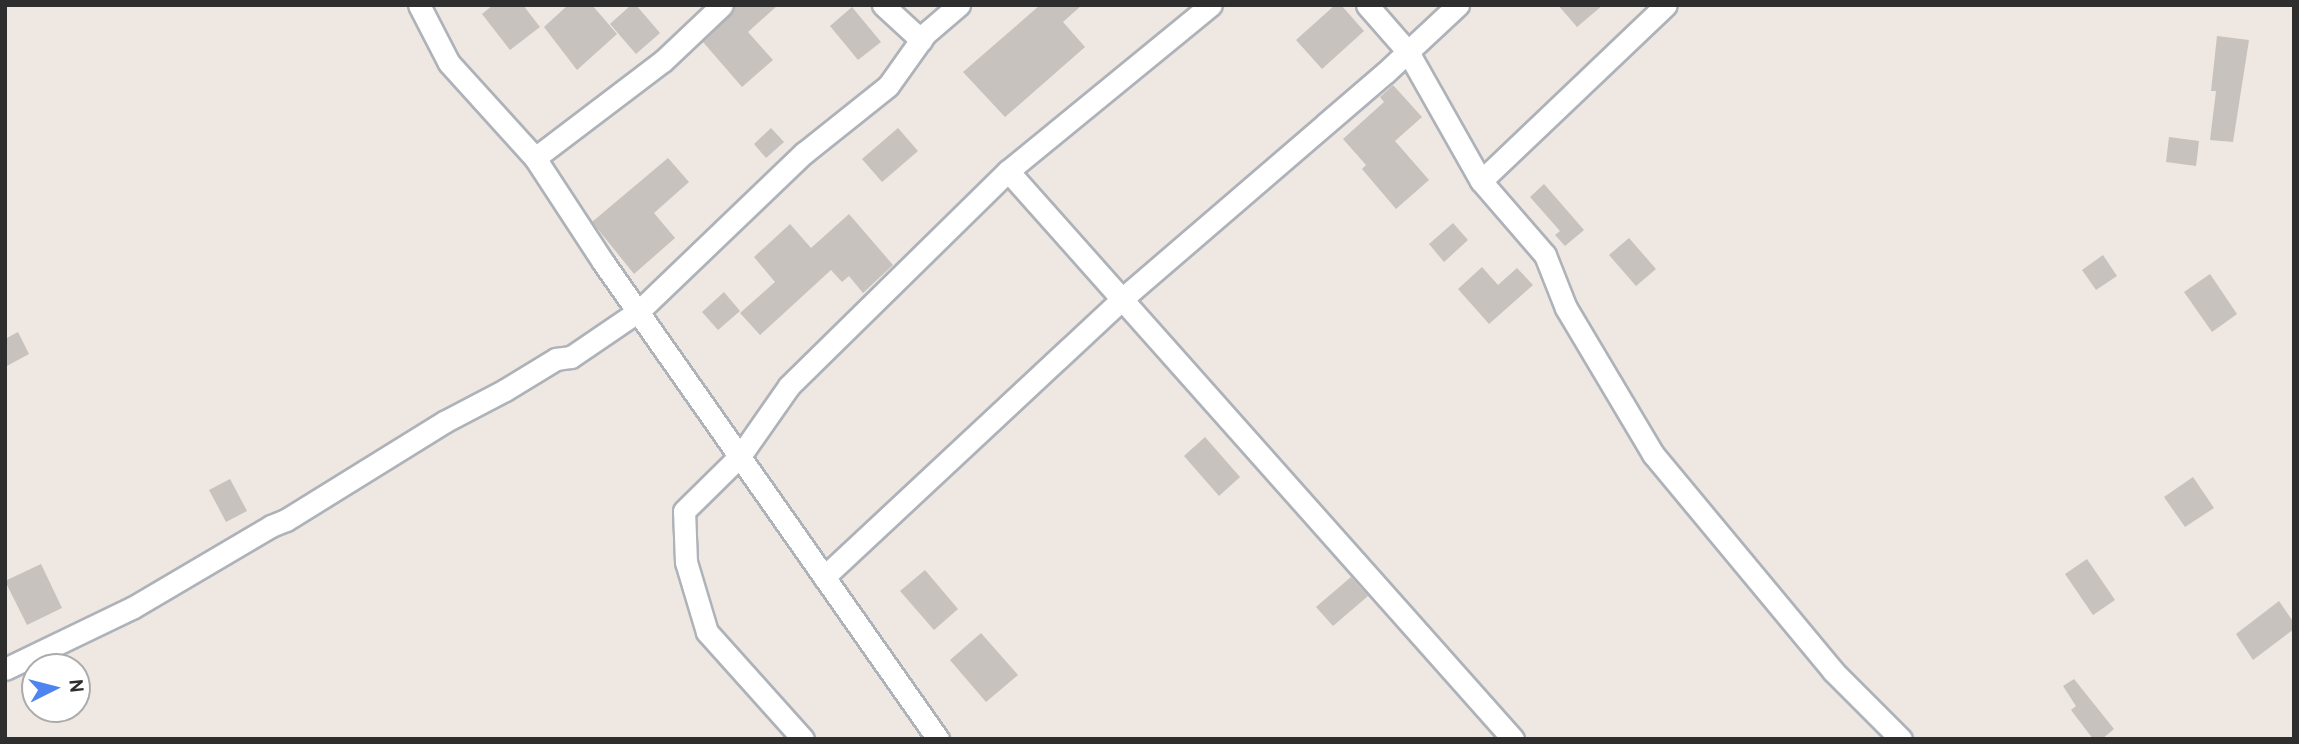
<!DOCTYPE html>
<style>
body{margin:0}
#map{position:relative;width:2299px;height:744px;overflow:hidden;background:#eee7e2;font-family:Overpass,sans-serif}
div>[style]{position:absolute}
.building>*{inset:0;background:#c7c2bd}
.roads{filter:drop-shadow(2px 0 #aeb2b9) drop-shadow(-2px 0 #aeb2b9) drop-shadow(0 2px #aeb2b9) drop-shadow(0 -2px #aeb2b9)}
.street>*{height:21px;margin:-10.5px;padding:0 10.5px;transform-origin:10.5px;border-radius:10.5px;background:#fff}
span{translate:-50% -50%;white-space:nowrap;text-align:center;line-height:1.15;-webkit-text-stroke:5px #fff;paint-order:stroke}
.frame{position:absolute;inset:0;border:7px solid #2e2e2e;pointer-events:none}
.north{position:absolute;left:21px;top:653px;width:70px;height:70px;box-sizing:border-box;background:#fff;border:2px solid #ababab;border-radius:50%;rotate:84deg;font-size:19px;font-weight:700;line-height:28px;text-align:center;color:#2e2e2e}
.north::after{content:'';display:block;margin:auto;width:24px;height:32px;background:#4d84f0;clip-path:polygon(50% 0,100% 100%,50% 72%,0 100%)}
</style>
<div id="map">
<div class="building">
<div style="clip-path:polygon(493px 5px,523px 5px,540px 27px,510px 50px,482px 14px)"></div>
<div style="clip-path:polygon(568px 5px,592px 5px,617px 34px,577px 70px,544px 27px)"></div>
<div style="clip-path:polygon(631px 5px,636px 5px,660px 33px,636px 54px,610px 24px)"></div>
<div style="clip-path:polygon(735px 5px,778px 5px,748px 32px,773px 60px,742px 87px,703px 42px,731px 15px)"></div>
<div style="clip-path:polygon(1040px 5px,1082px 5px,1063px 22px,1085px 47px,1005px 117px,963px 72px)"></div>
<div style="clip-path:polygon(1335px 5px,1341px 5px,1364px 31px,1322px 69px,1296px 40px)"></div>
<div style="clip-path:polygon(1558px 5px,1603px 5px,1577px 27px)"></div>
<div style="clip-path:polygon(852px 7px,881px 42px,858px 60px,830px 26px)"></div>
<div style="clip-path:polygon(2217px 36px,2249px 40px,2233px 142px,2210px 140px,2216px 91px,2211px 91px)"></div>
<div style="clip-path:polygon(1393px 85px,1422px 117px,1395px 141px,1429px 180px,1396px 209px,1362px 169px,1366px 165px,1343px 139px,1384px 102px,1380px 97px)"></div>
<div style="clip-path:polygon(771px 128px,784px 142px,766px 158px,754px 144px)"></div>
<div style="clip-path:polygon(898px 128px,918px 151px,882px 182px,862px 159px)"></div>
<div style="clip-path:polygon(2169px 137px,2199px 141px,2196px 166px,2166px 162px)"></div>
<div style="clip-path:polygon(668px 158px,689px 182px,654px 213px,675px 238px,634px 274px,592px 222px)"></div>
<div style="clip-path:polygon(1544px 184px,1584px 230px,1565px 246px,1555px 235px,1560px 231px,1530px 197px)"></div>
<div style="clip-path:polygon(849px 214px,893px 265px,863px 293px,849px 276px,842px 282px,831px 270px,760px 335px,740px 313px,775px 282px,754px 257px,790px 224px,811px 248px)"></div>
<div style="clip-path:polygon(1453px 223px,1468px 240px,1444px 262px,1429px 244px)"></div>
<div style="clip-path:polygon(1629px 238px,1656px 269px,1636px 286px,1609px 255px)"></div>
<div style="clip-path:polygon(2103px 255px,2117px 276px,2096px 290px,2082px 270px)"></div>
<div style="clip-path:polygon(1482px 267px,1498px 285px,1517px 268px,1533px 285px,1489px 324px,1458px 289px)"></div>
<div style="clip-path:polygon(2210px 274px,2237px 314px,2212px 332px,2184px 292px)"></div>
<div style="clip-path:polygon(724px 292px,740px 311px,718px 330px,702px 312px)"></div>
<div style="clip-path:polygon(18px 332px,29px 354px,5px 367px,5px 339px)"></div>
<div style="clip-path:polygon(1205px 437px,1240px 477px,1219px 496px,1184px 456px)"></div>
<div style="clip-path:polygon(2193px 477px,2214px 508px,2185px 527px,2164px 497px)"></div>
<div style="clip-path:polygon(230px 479px,247px 511px,226px 522px,209px 490px)"></div>
<div style="clip-path:polygon(2087px 559px,2115px 600px,2093px 615px,2065px 574px)"></div>
<div style="clip-path:polygon(41px 564px,62px 608px,27px 625px,5px 581px)"></div>
<div style="clip-path:polygon(925px 570px,958px 609px,934px 630px,900px 591px)"></div>
<div style="clip-path:polygon(1351px 577px,1368px 596px,1333px 626px,1316px 607px)"></div>
<div style="clip-path:polygon(2279px 601px,2294px 623px,2294px 629px,2253px 660px,2236px 634px)"></div>
<div style="clip-path:polygon(981px 633px,1018px 675px,986px 702px,950px 660px)"></div>
<div style="clip-path:polygon(2074px 679px,2114px 729px,2102px 739px,2093px 739px,2071px 710px,2076px 706px,2063px 686px)"></div>
</div>
<div class="roads">
<div class="street">
<div style="left:419px;top:5px;width:65px;rotate:62.7deg"></div>
<div style="left:449px;top:63px;width:128px;rotate:47.8deg"></div>
<div style="left:535px;top:158px;width:124px;rotate:56.8deg"></div>
<div style="left:603px;top:262px;width:583px;rotate:54.92deg"></div>
<div style="left:883px;top:5px;width:52px;rotate:42.6deg"></div>
<div style="left:1367px;top:5px;width:62px;rotate:48.9deg"></div>
<div style="left:1408px;top:52px;width:148px;rotate:60.5deg"></div>
<div style="left:1481px;top:181px;width:98px;rotate:49.1deg"></div>
<div style="left:1545px;top:255px;width:57px;rotate:68.4deg"></div>
<div style="left:1566px;top:308px;width:170px;rotate:59.2deg"></div>
<div style="left:1653px;top:454px;width:282px;rotate:50.3deg"></div>
<div style="left:1833px;top:671px;width:96px;rotate:45deg"></div>
<div style="left:535px;top:158px;width:161px;rotate:-37.2deg"></div>
<div style="left:663px;top:61px;width:81px;rotate:-43.5deg"></div>
<div style="left:1008px;top:171px;width:760px;rotate:48.36deg"></div>
<div style="left:1481px;top:181px;width:255px;rotate:-43.6deg"></div>
<div style="left:824px;top:577px;width:408px;rotate:-43deg"></div>
<div style="left:1122px;top:299px;width:347px;rotate:-40.7deg"></div>
<div style="left:1385px;top:73px;width:100px;rotate:-43deg"></div>
<div style="left:5px;top:669px;width:141px;rotate:-25.7deg"></div>
<div style="left:132px;top:608px;width:161px;rotate:-30.5deg"></div>
<div style="left:271px;top:526px;width:16px;rotate:-22deg"></div>
<div style="left:286px;top:520px;width:186px;rotate:-31.8deg"></div>
<div style="left:444px;top:422px;width:69px;rotate:-27.7deg"></div>
<div style="left:505px;top:390px;width:60px;rotate:-31.3deg"></div>
<div style="left:556px;top:359px;width:15px;rotate:-8deg"></div>
<div style="left:571px;top:357px;width:83px;rotate:-34.3deg"></div>
<div style="left:640px;top:310px;width:227px;rotate:-43.8deg"></div>
<div style="left:804px;top:153px;width:107px;rotate:-38.6deg"></div>
<div style="left:888px;top:86px;width:64px;rotate:-54.6deg"></div>
<div style="left:925px;top:34px;width:45px;rotate:-40.5deg"></div>
<div style="left:803px;top:739px;width:144px;rotate:-131.9deg"></div>
<div style="left:707px;top:632px;width:73px;rotate:-106.7deg"></div>
<div style="left:686px;top:562px;width:51px;rotate:-92.2deg"></div>
<div style="left:684px;top:511px;width:78px;rotate:-44.5deg"></div>
<div style="left:740px;top:456px;width:85px;rotate:-55deg"></div>
<div style="left:789px;top:386px;width:307px;rotate:-44.5deg"></div>
<div style="left:1008px;top:171px;width:262px;rotate:-39.3deg"></div>
</div>
</div>
<div class="frame"></div>
<div class="north">N</div>
</div>
